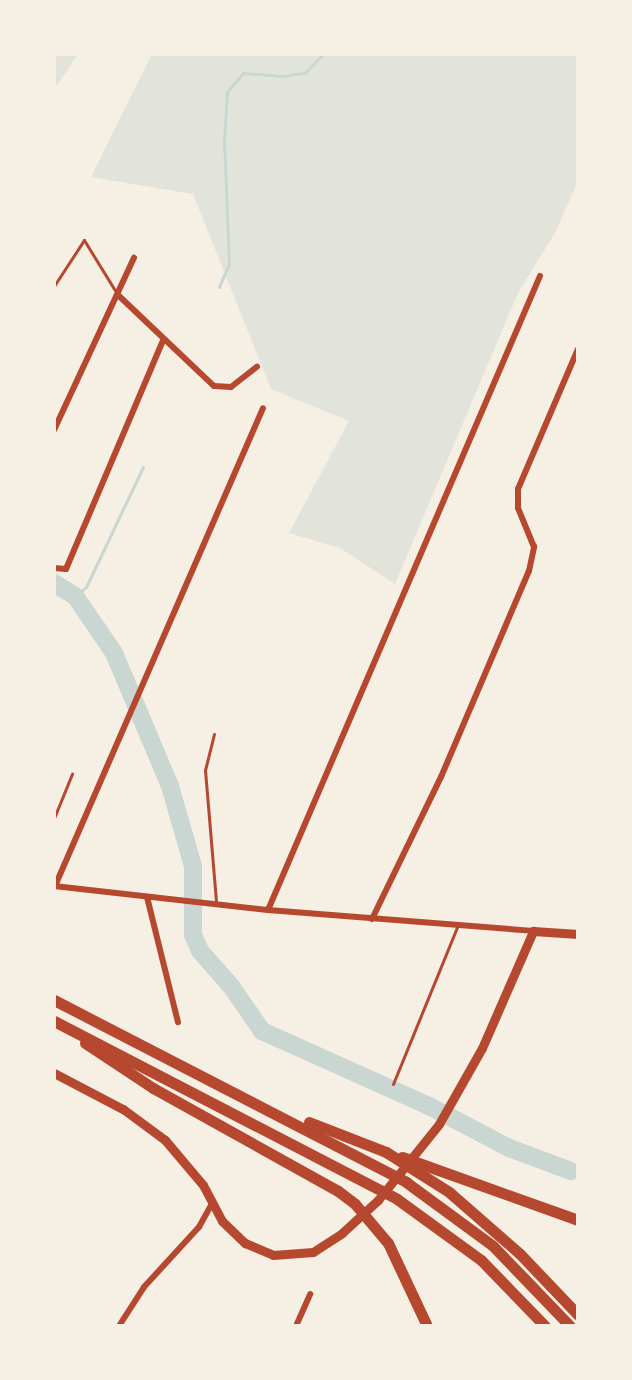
<!DOCTYPE html>
<style>
body{margin:0}
#map{position:relative;width:632px;height:1380px;overflow:hidden;background:#f6efe4;font-family:"Fira Sans",sans-serif}
div>[style]{position:absolute}
.green>*{inset:0;background:#e2e4dc}
.stream>*{height:3px;margin:-1.5px;padding:0 1.5px;transform-origin:1.5px;border-radius:1.5px;background:#c9d6d2}
.river>*{height:18px;margin:-9px;padding:0 9px;transform-origin:9px;border-radius:9px;background:#c9d6d2}
.service>*{height:3px;margin:-1.5px;padding:0 1.5px;transform-origin:1.5px;border-radius:1.5px;background:#b5482f}
.minor>*{height:6px;margin:-3px;padding:0 3px;transform-origin:3px;border-radius:3px;background:#b5482f}
.secondary>*{height:9px;margin:-4.5px;padding:0 4.5px;transform-origin:4.5px;border-radius:4.5px;background:#b5482f}
.motorway>*{height:11px;margin:-5.5px;padding:0 5.5px;transform-origin:5.5px;border-radius:5.5px;background:#b5482f}
span{translate:-50% -50%;white-space:nowrap;text-align:center;line-height:1.15;-webkit-text-stroke:6px #f6efe4;paint-order:stroke}
.frame{position:absolute;inset:0;border:56px solid #f6efe4;pointer-events:none}
</style>
<div id="map">
<div class="green">
<div style="clip-path:polygon(54px 54px,78px 54px,54px 90px)"></div>
<div style="clip-path:polygon(152px 54px,578px 54px,578px 181px,555px 233px,518px 293px,395px 584px,340px 548px,289px 533px,349px 421px,271px 389px,193px 194px,91px 177px)"></div>
</div>
<div class="stream">
<div style="left:219px;top:287px;width:25px;rotate:-67deg"></div>
<div style="left:229px;top:264px;width:124px;rotate:-92.3deg"></div>
<div style="left:224px;top:140px;width:48px;rotate:-86.4deg"></div>
<div style="left:227px;top:92px;width:25px;rotate:-50deg"></div>
<div style="left:243px;top:73px;width:41px;rotate:4.2deg"></div>
<div style="left:284px;top:76px;width:22px;rotate:-10deg"></div>
<div style="left:306px;top:72px;width:25px;rotate:-47deg"></div>
<div style="left:75px;top:596px;width:14px;rotate:-39deg"></div>
<div style="left:86px;top:587px;width:133px;rotate:-64.6deg"></div>
</div>
<div class="river">
<div style="left:54px;top:583px;width:25px;rotate:32deg"></div>
<div style="left:75px;top:596px;width:69px;rotate:55.6deg"></div>
<div style="left:114px;top:653px;width:144px;rotate:67.2deg"></div>
<div style="left:170px;top:786px;width:83px;rotate:74deg"></div>
<div style="left:193px;top:866px;width:69px;rotate:90deg"></div>
<div style="left:193px;top:935px;width:17px;rotate:66deg"></div>
<div style="left:200px;top:951px;width:47px;rotate:48.5deg"></div>
<div style="left:231px;top:986px;width:55px;rotate:55.4deg"></div>
<div style="left:262px;top:1031px;width:183px;rotate:24.2deg"></div>
<div style="left:429px;top:1106px;width:90px;rotate:27.7deg"></div>
<div style="left:509px;top:1148px;width:66px;rotate:20.4deg"></div>
</div>
<div class="service">
<div style="left:54px;top:286px;width:55px;rotate:-56.9deg"></div>
<div style="left:84px;top:240px;width:61px;rotate:58.4deg"></div>
<div style="left:214px;top:734px;width:37px;rotate:104deg"></div>
<div style="left:205px;top:770px;width:131px;rotate:85.2deg"></div>
<div style="left:54px;top:818px;width:48px;rotate:-67.8deg"></div>
<div style="left:393px;top:1084px;width:172px;rotate:-67.8deg"></div>
</div>
<div class="minor">
<div style="left:118px;top:295px;width:132px;rotate:43.5deg"></div>
<div style="left:214px;top:386px;width:17px;rotate:3deg"></div>
<div style="left:231px;top:387px;width:33px;rotate:-38deg"></div>
<div style="left:54px;top:430px;width:190px;rotate:-65.1deg"></div>
<div style="left:54px;top:568px;width:12px;rotate:5deg"></div>
<div style="left:66px;top:569px;width:249px;rotate:-67deg"></div>
<div style="left:54px;top:886px;width:215px;rotate:6.4deg"></div>
<div style="left:268px;top:910px;width:266px;rotate:4.5deg"></div>
<div style="left:55px;top:886px;width:521px;rotate:-66.48deg"></div>
<div style="left:147px;top:897px;width:129px;rotate:76.1deg"></div>
<div style="left:268px;top:910px;width:690px;rotate:-66.78deg"></div>
<div style="left:372px;top:919px;width:158px;rotate:-64.1deg"></div>
<div style="left:441px;top:777px;width:224px;rotate:-66.9deg"></div>
<div style="left:529px;top:571px;width:25px;rotate:-78deg"></div>
<div style="left:534px;top:547px;width:42px;rotate:-112.3deg"></div>
<div style="left:518px;top:508px;width:19px;rotate:-90deg"></div>
<div style="left:518px;top:489px;width:152px;rotate:-66.8deg"></div>
<div style="left:119px;top:1326px;width:46px;rotate:-57.3deg"></div>
<div style="left:144px;top:1287px;width:81px;rotate:-47.5deg"></div>
<div style="left:199px;top:1227px;width:29px;rotate:-61deg"></div>
<div style="left:296px;top:1326px;width:35px;rotate:-66deg"></div>
</div>
<div class="secondary">
<div style="left:54px;top:1073px;width:78px;rotate:27.6deg"></div>
<div style="left:123px;top:1109px;width:52px;rotate:36.4deg"></div>
<div style="left:165px;top:1140px;width:59px;rotate:49.8deg"></div>
<div style="left:203px;top:1185px;width:41px;rotate:62.2deg"></div>
<div style="left:222px;top:1221px;width:32px;rotate:44deg"></div>
<div style="left:245px;top:1243px;width:30px;rotate:23deg"></div>
<div style="left:273px;top:1255px;width:40px;rotate:-4.3deg"></div>
<div style="left:313px;top:1252px;width:35px;rotate:-33deg"></div>
<div style="left:342px;top:1233px;width:49px;rotate:-42.5deg"></div>
<div style="left:378px;top:1200px;width:97px;rotate:-51.2deg"></div>
<div style="left:439px;top:1124px;width:87px;rotate:-60.5deg"></div>
<div style="left:482px;top:1048px;width:128px;rotate:-66.4deg"></div>
<div style="left:533px;top:931px;width:45px;rotate:3.8deg"></div>
</div>
<div class="motorway">
<div style="left:54px;top:1000px;width:396px;rotate:27.3deg"></div>
<div style="left:406px;top:1182px;width:108px;rotate:36.3deg"></div>
<div style="left:493px;top:1246px;width:111px;rotate:46.1deg"></div>
<div style="left:54px;top:1021px;width:386px;rotate:27.4deg"></div>
<div style="left:397px;top:1199px;width:104px;rotate:36deg"></div>
<div style="left:481px;top:1260px;width:92px;rotate:45.9deg"></div>
<div style="left:85px;top:1043px;width:82px;rotate:33.5deg"></div>
<div style="left:153px;top:1088px;width:212px;rotate:29.1deg"></div>
<div style="left:338px;top:1191px;width:21px;rotate:37deg"></div>
<div style="left:355px;top:1204px;width:51px;rotate:49.8deg"></div>
<div style="left:388px;top:1243px;width:92px;rotate:64.8deg"></div>
<div style="left:309px;top:1122px;width:83px;rotate:21.3deg"></div>
<div style="left:386px;top:1152px;width:75px;rotate:32.4deg"></div>
<div style="left:449px;top:1192px;width:94px;rotate:41.1deg"></div>
<div style="left:520px;top:1254px;width:84px;rotate:46.4deg"></div>
<div style="left:402px;top:1157px;width:187px;rotate:19.7deg"></div>
</div>
<div class="frame"></div>
</div>
